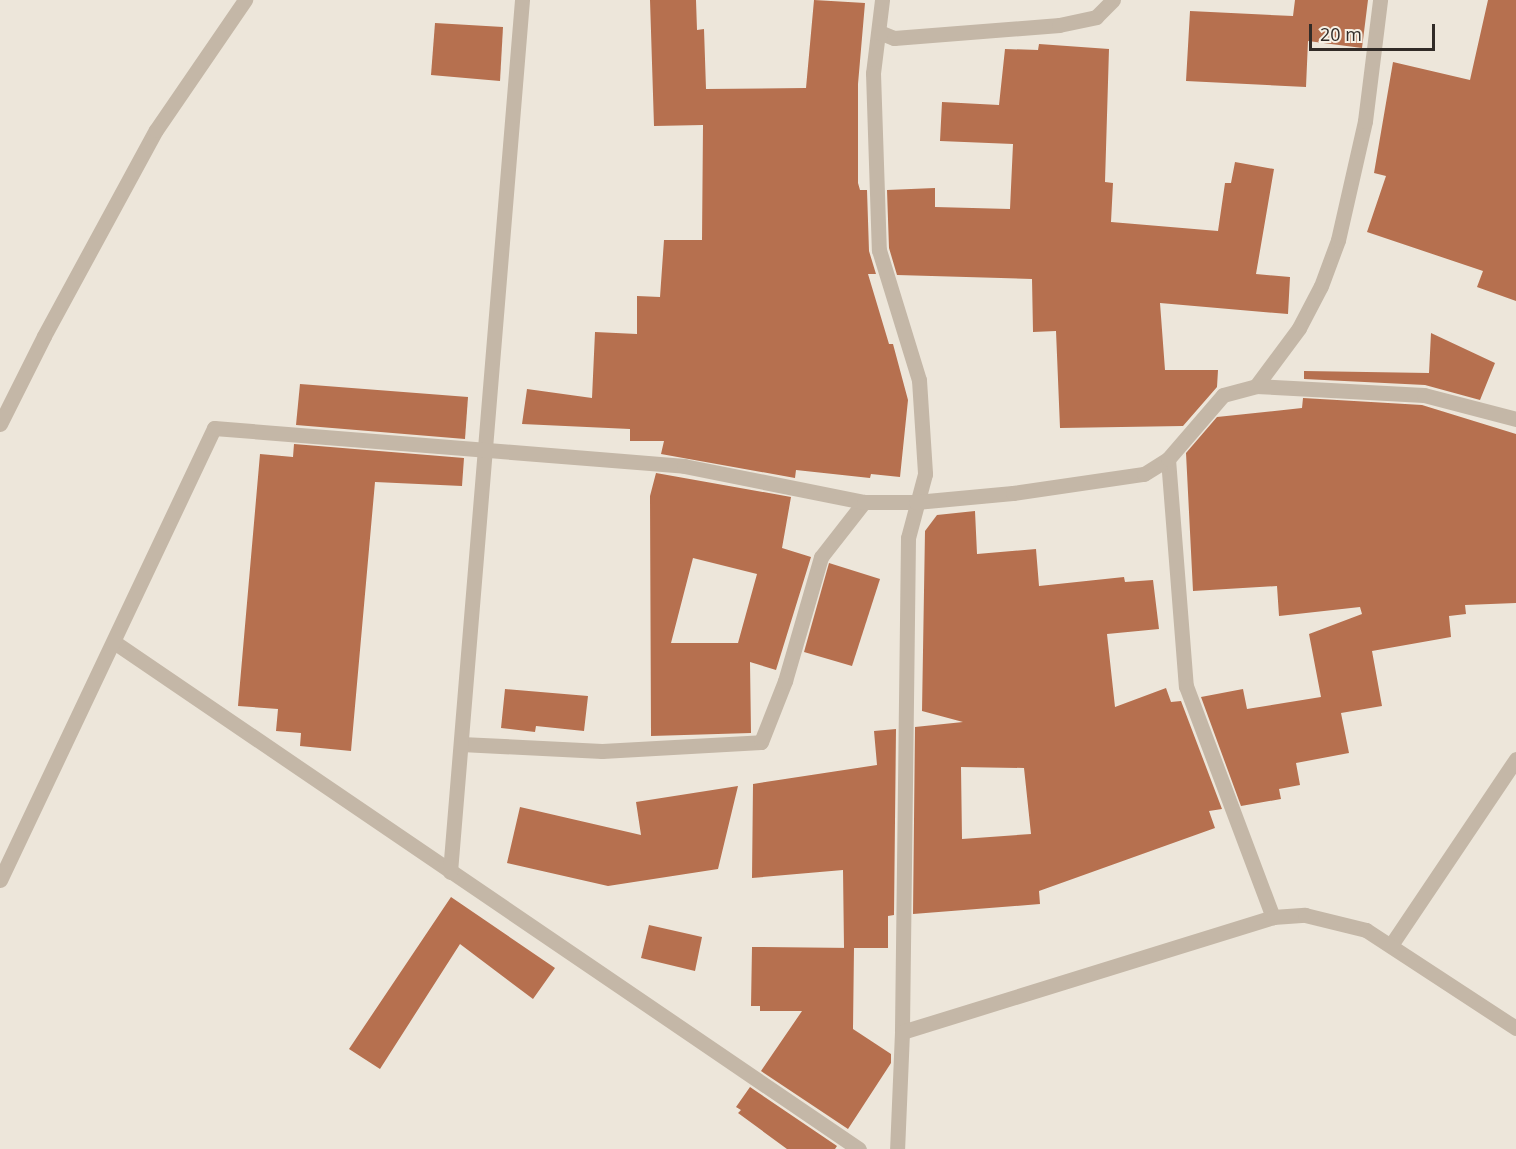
<!DOCTYPE html>
<style>
body{margin:0}
#map{position:relative;width:1516px;height:1149px;overflow:hidden;background:#ede6da;font-family:"Open Sans",sans-serif}
div>[style]{position:absolute}
.building>*{inset:0;background:#b6704f}
.street>*{height:15px;margin:-7.5px;padding:0 7.5px;transform-origin:7.5px;border-radius:7.5px;background:#c4b7a7}
span{translate:-50% -50%;white-space:nowrap;text-align:center;line-height:1.15;-webkit-text-stroke:4.5px #f6f0e5;paint-order:stroke}
.scale{position:absolute;left:1309px;top:24px;width:126px;height:27px;box-sizing:border-box;border:3px solid #312b27;border-top:0;padding-left:8px;font-size:18px;line-height:21px;white-space:nowrap;color:#312b27;-webkit-text-stroke:4px #f6f0e5;paint-order:stroke}
</style>
<div id="map">
<div class="building">
<div style="clip-path:polygon(650px 0,696px 0,697px 30px,704px 29px,706px 89px,806px 88px,814px 0,865px 3px,858px 84px,858px 183px,860px 190px,867px 190px,869px 251px,876px 274px,868px 274px,889px 344px,893px 344px,908px 400px,900px 477px,871px 474px,870px 478px,796px 470px,795px 478px,661px 454px,664px 441px,630px 441px,630px 429px,522px 424px,527px 389px,592px 398px,595px 332px,637px 334px,637px 296px,660px 297px,664px 240px,702px 240px,703px 125px,654px 126px)"></div>
<div style="clip-path:polygon(1295px 0,1368px 0,1362px 48px,1308px 41px,1306px 87px,1186px 81px,1190px 11px,1293px 16px)"></div>
<div style="clip-path:polygon(1488px 0,1516px 0,1516px 301px,1477px 287px,1483px 271px,1367px 232px,1386px 176px,1374px 173px,1393px 62px,1470px 80px)"></div>
<div style="clip-path:polygon(435px 23px,503px 27px,500px 81px,431px 75px)"></div>
<div style="clip-path:polygon(1039px 44px,1109px 49px,1105px 182px,1113px 183px,1111px 222px,1218px 231px,1225px 183px,1231px 183px,1235px 162px,1274px 169px,1256px 274px,1290px 277px,1288px 314px,1160px 303px,1165px 370px,1218px 370px,1217px 387px,1183px 426px,1060px 428px,1056px 331px,1033px 332px,1032px 279px,897px 275px,889px 248px,887px 190px,935px 188px,935px 207px,1010px 209px,1013px 144px,940px 141px,942px 102px,999px 105px,1005px 49px,1038px 50px)"></div>
<div style="clip-path:polygon(1431px 333px,1495px 363px,1480px 400px,1425px 385px,1304px 379px,1304px 371px,1429px 373px)"></div>
<div style="clip-path:polygon(300px 384px,468px 397px,465px 439px,296px 425px)"></div>
<div style="clip-path:polygon(1303px 398px,1422px 405px,1516px 434px,1516px 603px,1465px 605px,1466px 614px,1449px 616px,1451px 637px,1372px 651px,1382px 706px,1341px 713px,1349px 753px,1296px 763px,1300px 785px,1279px 789px,1281px 799px,1241px 806px,1201px 697px,1243px 689px,1247px 709px,1321px 697px,1309px 634px,1362px 614px,1360px 607px,1279px 616px,1277px 586px,1193px 591px,1186px 453px,1217px 417px,1302px 408px)"></div>
<div style="clip-path:polygon(294px 444px,464px 458px,462px 486px,375px 482px,351px 751px,300px 746px,301px 733px,276px 731px,278px 709px,238px 706px,260px 454px,293px 457px)"></div>
<div style="clip-path:polygon(evenodd,656px 473px,791px 497px,782px 548px,811px 557px,776px 670px,750px 662px,751px 733px,651px 736px,650px 496px,656px 473px,693px 558px,757px 574px,738px 643px,671px 643px,693px 558px)"></div>
<div style="clip-path:polygon(evenodd,975px 511px,977px 554px,1036px 549px,1039px 586px,1124px 577px,1125px 582px,1153px 580px,1159px 629px,1107px 634px,1115px 707px,1166px 688px,1171px 702px,1181px 701px,1222px 809px,1209px 811px,1215px 828px,1039px 891px,1040px 904px,913px 914px,915px 727px,963px 722px,922px 711px,925px 531px,937px 515px,975px 511px,961px 767px,1024px 768px,1031px 834px,962px 839px,961px 767px)"></div>
<div style="clip-path:polygon(829px 563px,880px 579px,852px 666px,804px 652px)"></div>
<div style="clip-path:polygon(505px 689px,588px 696px,584px 731px,536px 726px,535px 732px,501px 728px)"></div>
<div style="clip-path:polygon(896px 729px,894px 915px,888px 916px,888px 948px,844px 948px,843px 870px,752px 878px,753px 784px,877px 765px,874px 731px)"></div>
<div style="clip-path:polygon(738px 786px,718px 869px,608px 886px,507px 863px,520px 807px,641px 835px,636px 802px)"></div>
<div style="clip-path:polygon(451px 897px,555px 968px,533px 999px,460px 944px,380px 1069px,349px 1049px)"></div>
<div style="clip-path:polygon(649px 925px,702px 937px,695px 971px,641px 958px)"></div>
<div style="clip-path:polygon(752px 947px,854px 948px,853px 1029px,891px 1054px,891px 1063px,848px 1129px,761px 1071px,802px 1011px,760px 1011px,760px 1006px,751px 1006px)"></div>
<div style="clip-path:polygon(750px 1087px,837px 1146px,835px 1149px,787px 1149px,738px 1113px,741px 1110px,736px 1107px)"></div>
</div>
<div class="street">
<div style="left:882px;top:0;width:74px;rotate:97deg"></div>
<div style="left:873px;top:73px;width:177px;rotate:88.1deg"></div>
<div style="left:879px;top:250px;width:136px;rotate:72.9deg"></div>
<div style="left:919px;top:380px;width:94px;rotate:86.3deg"></div>
<div style="left:925px;top:474px;width:66px;rotate:104.9deg"></div>
<div style="left:908px;top:538px;width:494px;rotate:90.7deg"></div>
<div style="left:902px;top:1032px;width:117px;rotate:92.4deg"></div>
<div style="left:879px;top:32px;width:16px;rotate:22deg"></div>
<div style="left:894px;top:38px;width:166px;rotate:-4.5deg"></div>
<div style="left:1059px;top:25px;width:38px;rotate:-12deg"></div>
<div style="left:1096px;top:17px;width:24px;rotate:-45deg"></div>
<div style="left:1256px;top:386px;width:72px;rotate:-53.4deg"></div>
<div style="left:1299px;top:328px;width:47px;rotate:-62.4deg"></div>
<div style="left:1321px;top:286px;width:49px;rotate:-69.7deg"></div>
<div style="left:1338px;top:240px;width:122px;rotate:-77.2deg"></div>
<div style="left:1365px;top:121px;width:122px;rotate:-82.9deg"></div>
<div style="left:0;top:424px;width:98px;rotate:-63.4deg"></div>
<div style="left:44px;top:336px;width:234px;rotate:-61.5deg"></div>
<div style="left:156px;top:130px;width:158px;rotate:-55.6deg"></div>
<div style="left:1168px;top:459px;width:228px;rotate:85.5deg"></div>
<div style="left:1186px;top:686px;width:247px;rotate:69.4deg"></div>
<div style="left:114px;top:642px;width:901px;rotate:34.24deg"></div>
<div style="left:461px;top:744px;width:141px;rotate:2.8deg"></div>
<div style="left:602px;top:751px;width:159px;rotate:-3.2deg"></div>
<div style="left:761px;top:742px;width:66px;rotate:-68.5deg"></div>
<div style="left:785px;top:681px;width:129px;rotate:-73.8deg"></div>
<div style="left:821px;top:557px;width:70px;rotate:-52deg"></div>
<div style="left:450px;top:872px;width:875px;rotate:-85.28deg"></div>
<div style="left:0;top:880px;width:500px;rotate:-64.66deg"></div>
<div style="left:214px;top:428px;width:472px;rotate:4.6deg"></div>
<div style="left:684px;top:466px;width:184px;rotate:11.3deg"></div>
<div style="left:864px;top:502px;width:52px"></div>
<div style="left:916px;top:502px;width:97px;rotate:-5.3deg"></div>
<div style="left:1013px;top:493px;width:132px;rotate:-8.3deg"></div>
<div style="left:1144px;top:474px;width:28px;rotate:-32deg"></div>
<div style="left:1168px;top:459px;width:84px;rotate:-49.3deg"></div>
<div style="left:1223px;top:395px;width:34px;rotate:-15deg"></div>
<div style="left:1256px;top:386px;width:168px;rotate:3.1deg"></div>
<div style="left:1424px;top:395px;width:95px;rotate:14.6deg"></div>
<div style="left:1391px;top:945px;width:224px;rotate:-56.1deg"></div>
<div style="left:902px;top:1032px;width:388px;rotate:-17.2deg"></div>
<div style="left:1273px;top:917px;width:32px;rotate:-4deg"></div>
<div style="left:1305px;top:915px;width:63px;rotate:13.8deg"></div>
<div style="left:1366px;top:930px;width:179px;rotate:33.2deg"></div>
</div>
<div class="scale">20 m</div>
</div>
